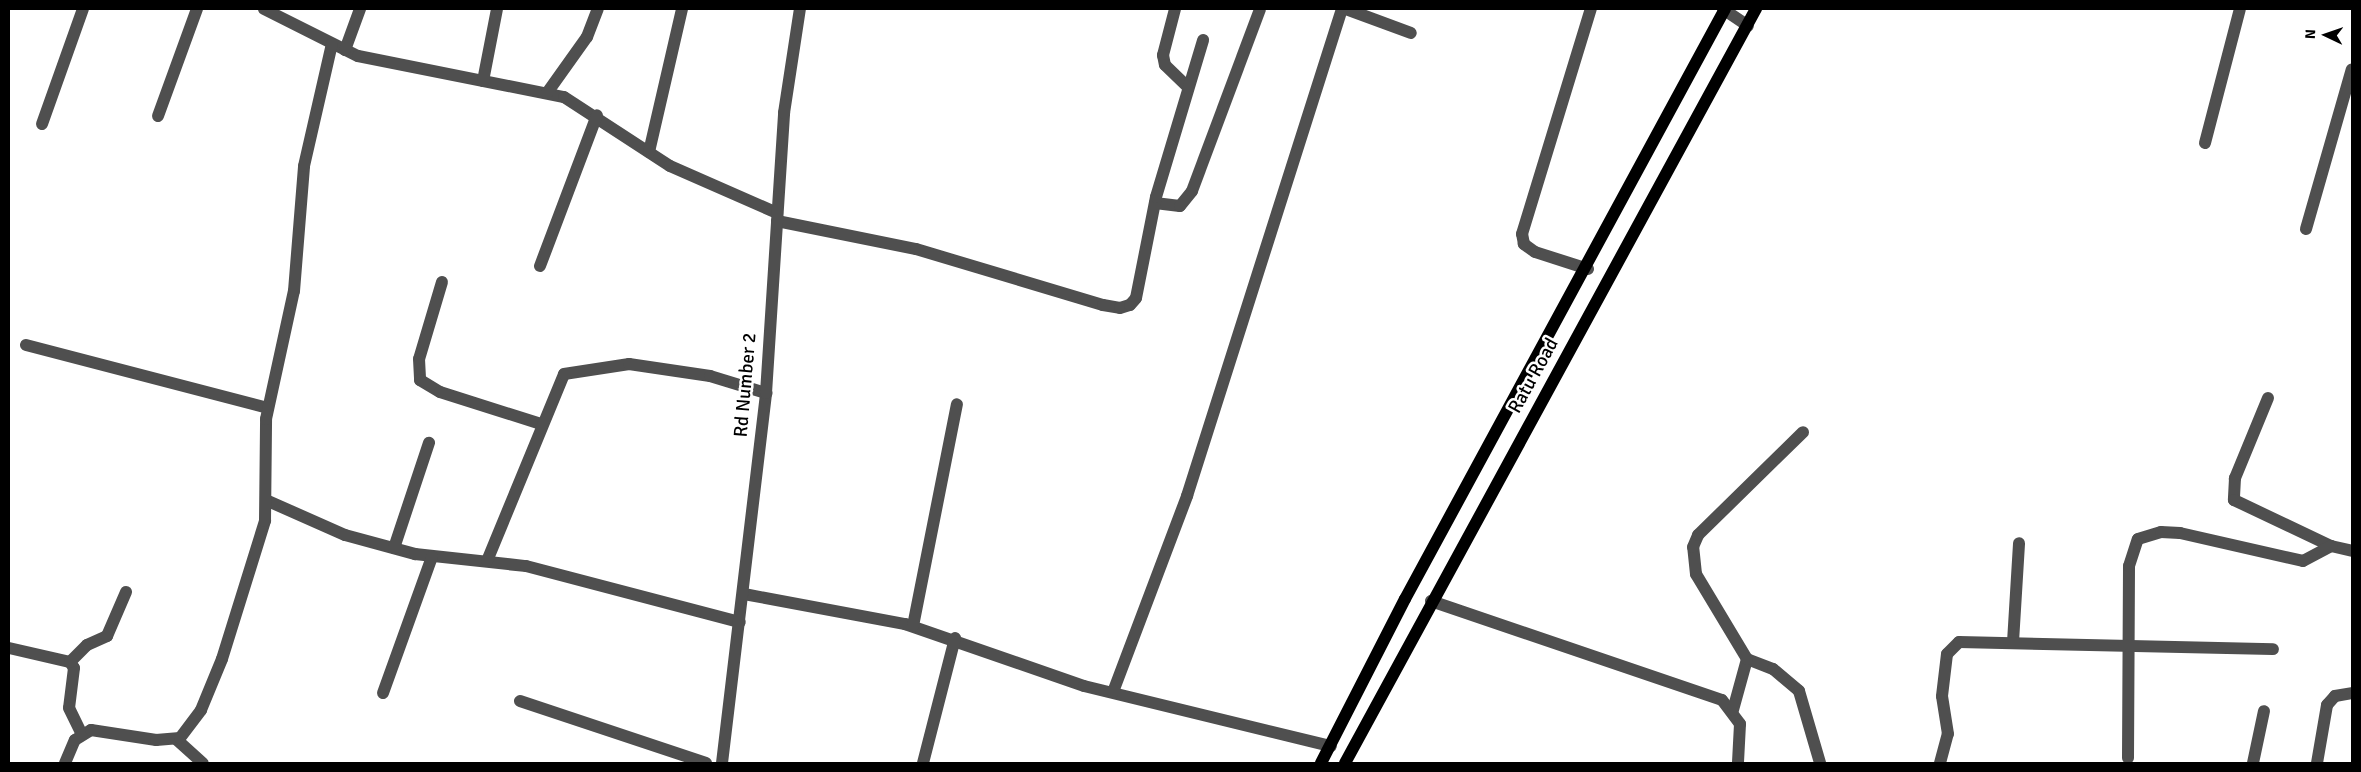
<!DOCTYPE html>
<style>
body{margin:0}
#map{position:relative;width:2361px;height:772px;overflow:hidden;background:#fff;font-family:Signika,sans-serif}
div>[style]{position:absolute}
.minor>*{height:12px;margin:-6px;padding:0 6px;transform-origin:6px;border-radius:6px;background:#4f4f4f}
.major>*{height:12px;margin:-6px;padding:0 6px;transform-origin:6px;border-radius:6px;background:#000}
span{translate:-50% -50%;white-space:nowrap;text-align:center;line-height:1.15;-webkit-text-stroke:5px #fff;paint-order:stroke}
.street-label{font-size:19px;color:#000}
.frame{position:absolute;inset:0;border:10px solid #000;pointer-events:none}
.north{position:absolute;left:2301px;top:10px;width:50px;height:50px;-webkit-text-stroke:4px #fff;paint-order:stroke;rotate:273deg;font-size:14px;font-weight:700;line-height:20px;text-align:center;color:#000}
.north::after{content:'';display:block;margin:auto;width:18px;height:22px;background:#000;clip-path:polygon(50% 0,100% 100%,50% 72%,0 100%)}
</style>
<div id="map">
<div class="minor">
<div style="left:264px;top:9px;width:105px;rotate:26.6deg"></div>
<div style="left:358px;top:56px;width:210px;rotate:11.3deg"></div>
<div style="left:564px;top:97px;width:126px;rotate:33.1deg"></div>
<div style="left:670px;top:166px;width:117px;rotate:23.7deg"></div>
<div style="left:1175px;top:9px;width:48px;rotate:104.6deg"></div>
<div style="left:1163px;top:55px;width:10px;rotate:79deg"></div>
<div style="left:1165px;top:65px;width:32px;rotate:44deg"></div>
<div style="left:1346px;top:9px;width:69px;rotate:20.3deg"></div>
<div style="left:1723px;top:9px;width:30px;rotate:34deg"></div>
<div style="left:345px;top:50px;width:44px;rotate:-69.9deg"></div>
<div style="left:483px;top:81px;width:73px;rotate:-79deg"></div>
<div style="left:547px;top:93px;width:69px;rotate:-54.5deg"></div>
<div style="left:587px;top:37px;width:30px;rotate:-69deg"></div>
<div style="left:158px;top:116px;width:114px;rotate:-70deg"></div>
<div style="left:42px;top:124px;width:122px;rotate:-70.4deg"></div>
<div style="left:2205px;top:143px;width:138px;rotate:-75.4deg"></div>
<div style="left:649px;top:152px;width:147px;rotate:-77deg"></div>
<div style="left:1155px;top:203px;width:25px;rotate:7deg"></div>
<div style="left:1180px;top:206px;width:19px;rotate:-51deg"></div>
<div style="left:1192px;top:191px;width:194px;rotate:-69.5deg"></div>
<div style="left:777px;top:221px;width:142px;rotate:11.4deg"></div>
<div style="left:916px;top:249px;width:195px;rotate:16.7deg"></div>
<div style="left:1103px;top:305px;width:17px;rotate:10deg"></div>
<div style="left:1120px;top:308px;width:10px;rotate:-17deg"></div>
<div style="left:1130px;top:305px;width:9px;rotate:-49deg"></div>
<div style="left:1136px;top:298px;width:103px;rotate:-78.8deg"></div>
<div style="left:1156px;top:197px;width:164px;rotate:-73.3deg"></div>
<div style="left:2306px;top:229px;width:166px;rotate:-74deg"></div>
<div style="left:540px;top:266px;width:161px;rotate:-69.3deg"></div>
<div style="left:1588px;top:269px;width:56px;rotate:-162.2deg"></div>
<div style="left:1535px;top:252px;width:14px;rotate:-144deg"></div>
<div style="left:1524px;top:244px;width:10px;rotate:-101deg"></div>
<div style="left:1522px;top:234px;width:235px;rotate:-73deg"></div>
<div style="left:442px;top:282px;width:80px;rotate:106.6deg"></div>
<div style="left:419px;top:359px;width:21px;rotate:87deg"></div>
<div style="left:420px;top:380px;width:23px;rotate:31deg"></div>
<div style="left:440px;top:392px;width:106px;rotate:17.6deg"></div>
<div style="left:26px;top:345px;width:250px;rotate:14.6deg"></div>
<div style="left:2268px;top:398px;width:87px;rotate:112.4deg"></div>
<div style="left:2235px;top:478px;width:22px;rotate:93deg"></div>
<div style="left:2234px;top:500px;width:107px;rotate:25.4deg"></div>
<div style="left:2331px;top:546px;width:22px;rotate:13deg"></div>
<div style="left:268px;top:501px;width:84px;rotate:23.8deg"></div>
<div style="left:345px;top:535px;width:73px;rotate:15.2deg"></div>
<div style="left:415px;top:554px;width:112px;rotate:6.2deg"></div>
<div style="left:526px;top:566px;width:221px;rotate:14.7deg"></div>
<div style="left:394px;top:548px;width:111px;rotate:-71.6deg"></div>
<div style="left:487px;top:561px;width:202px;rotate:-67.6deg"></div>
<div style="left:564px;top:374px;width:66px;rotate:-8.7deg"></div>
<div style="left:629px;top:364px;width:82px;rotate:8.4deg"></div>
<div style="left:710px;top:376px;width:59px;rotate:16.9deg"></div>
<div style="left:744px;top:594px;width:164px;rotate:10.6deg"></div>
<div style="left:905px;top:624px;width:189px;rotate:19.1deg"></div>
<div style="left:1084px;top:686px;width:254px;rotate:13.7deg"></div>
<div style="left:1431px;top:601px;width:307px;rotate:18.8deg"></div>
<div style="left:1722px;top:700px;width:30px;rotate:53deg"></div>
<div style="left:1740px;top:724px;width:39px;rotate:93deg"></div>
<div style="left:913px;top:626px;width:226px;rotate:-78.8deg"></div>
<div style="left:2013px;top:642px;width:99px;rotate:-86.5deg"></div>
<div style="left:9px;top:648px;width:63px;rotate:12.9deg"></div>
<div style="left:70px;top:662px;width:7px;rotate:56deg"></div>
<div style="left:74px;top:668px;width:40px;rotate:97.1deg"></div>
<div style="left:69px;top:708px;width:28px;rotate:64deg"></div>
<div style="left:1747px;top:659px;width:28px;rotate:21deg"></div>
<div style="left:1773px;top:669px;width:34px;rotate:40deg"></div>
<div style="left:1799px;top:691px;width:75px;rotate:73.7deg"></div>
<div style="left:70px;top:662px;width:24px;rotate:-45deg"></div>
<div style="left:87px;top:645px;width:22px;rotate:-24deg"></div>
<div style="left:107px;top:636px;width:48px;rotate:-66.6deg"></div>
<div style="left:1113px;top:692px;width:210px;rotate:-69.3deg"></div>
<div style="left:1187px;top:496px;width:511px;rotate:-72.35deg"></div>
<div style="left:383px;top:693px;width:145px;rotate:-70.2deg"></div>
<div style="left:520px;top:701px;width:196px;rotate:18.4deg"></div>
<div style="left:1733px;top:710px;width:53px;rotate:-74.6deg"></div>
<div style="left:1747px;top:659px;width:99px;rotate:-121deg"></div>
<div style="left:1696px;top:574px;width:27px;rotate:-96deg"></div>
<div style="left:1693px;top:547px;width:13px;rotate:-67deg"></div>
<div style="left:1698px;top:535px;width:147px;rotate:-44.4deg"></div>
<div style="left:176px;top:739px;width:36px;rotate:42deg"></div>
<div style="left:2128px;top:758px;width:192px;rotate:-89.7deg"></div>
<div style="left:2129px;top:566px;width:28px;rotate:-72deg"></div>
<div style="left:2138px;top:539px;width:24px;rotate:-17deg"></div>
<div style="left:2161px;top:532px;width:19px;rotate:3deg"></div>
<div style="left:2180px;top:533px;width:126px;rotate:12.8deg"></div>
<div style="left:2303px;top:561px;width:32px;rotate:-28deg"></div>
<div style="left:65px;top:763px;width:25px;rotate:-67deg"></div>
<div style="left:75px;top:740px;width:19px;rotate:-32deg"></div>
<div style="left:91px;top:730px;width:66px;rotate:8.7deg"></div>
<div style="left:156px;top:740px;width:24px;rotate:-5deg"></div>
<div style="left:180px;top:738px;width:35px;rotate:-53deg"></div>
<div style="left:201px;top:710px;width:55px;rotate:-67.6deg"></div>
<div style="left:222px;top:659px;width:145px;rotate:-72.7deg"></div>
<div style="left:265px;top:521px;width:102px;rotate:-89.4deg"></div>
<div style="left:266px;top:419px;width:131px;rotate:-77.7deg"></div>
<div style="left:294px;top:291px;width:125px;rotate:-85.4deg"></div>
<div style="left:304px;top:166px;width:125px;rotate:-77.1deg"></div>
<div style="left:722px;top:763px;width:373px;rotate:-83.2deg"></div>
<div style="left:766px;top:393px;width:281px;rotate:-86.3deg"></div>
<div style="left:784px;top:113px;width:105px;rotate:-81.3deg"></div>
<div style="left:923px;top:763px;width:129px;rotate:-75.6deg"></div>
<div style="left:1940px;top:763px;width:30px;rotate:-75deg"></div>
<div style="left:1948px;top:734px;width:38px;rotate:-99deg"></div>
<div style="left:1942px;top:696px;width:42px;rotate:-83.2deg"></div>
<div style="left:1947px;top:654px;width:17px;rotate:-45deg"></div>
<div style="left:1959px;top:642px;width:314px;rotate:1.3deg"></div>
<div style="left:2253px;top:763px;width:53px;rotate:-78.1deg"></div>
<div style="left:2317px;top:763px;width:59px;rotate:-80.2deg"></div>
<div style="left:2327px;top:705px;width:12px;rotate:-48deg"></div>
<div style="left:2335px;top:696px;width:17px;rotate:-10deg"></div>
</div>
<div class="major">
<div style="left:1321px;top:763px;width:184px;rotate:-62.9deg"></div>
<div style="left:1405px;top:599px;width:671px;rotate:-61.53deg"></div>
<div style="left:1345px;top:763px;width:859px;rotate:-61.41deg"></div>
</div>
<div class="street-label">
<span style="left:1534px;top:376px;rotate:-61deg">Ratu Road</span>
<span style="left:746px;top:385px;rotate:-85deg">Rd Number 2</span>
</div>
<div class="frame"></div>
<div class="north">N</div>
</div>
